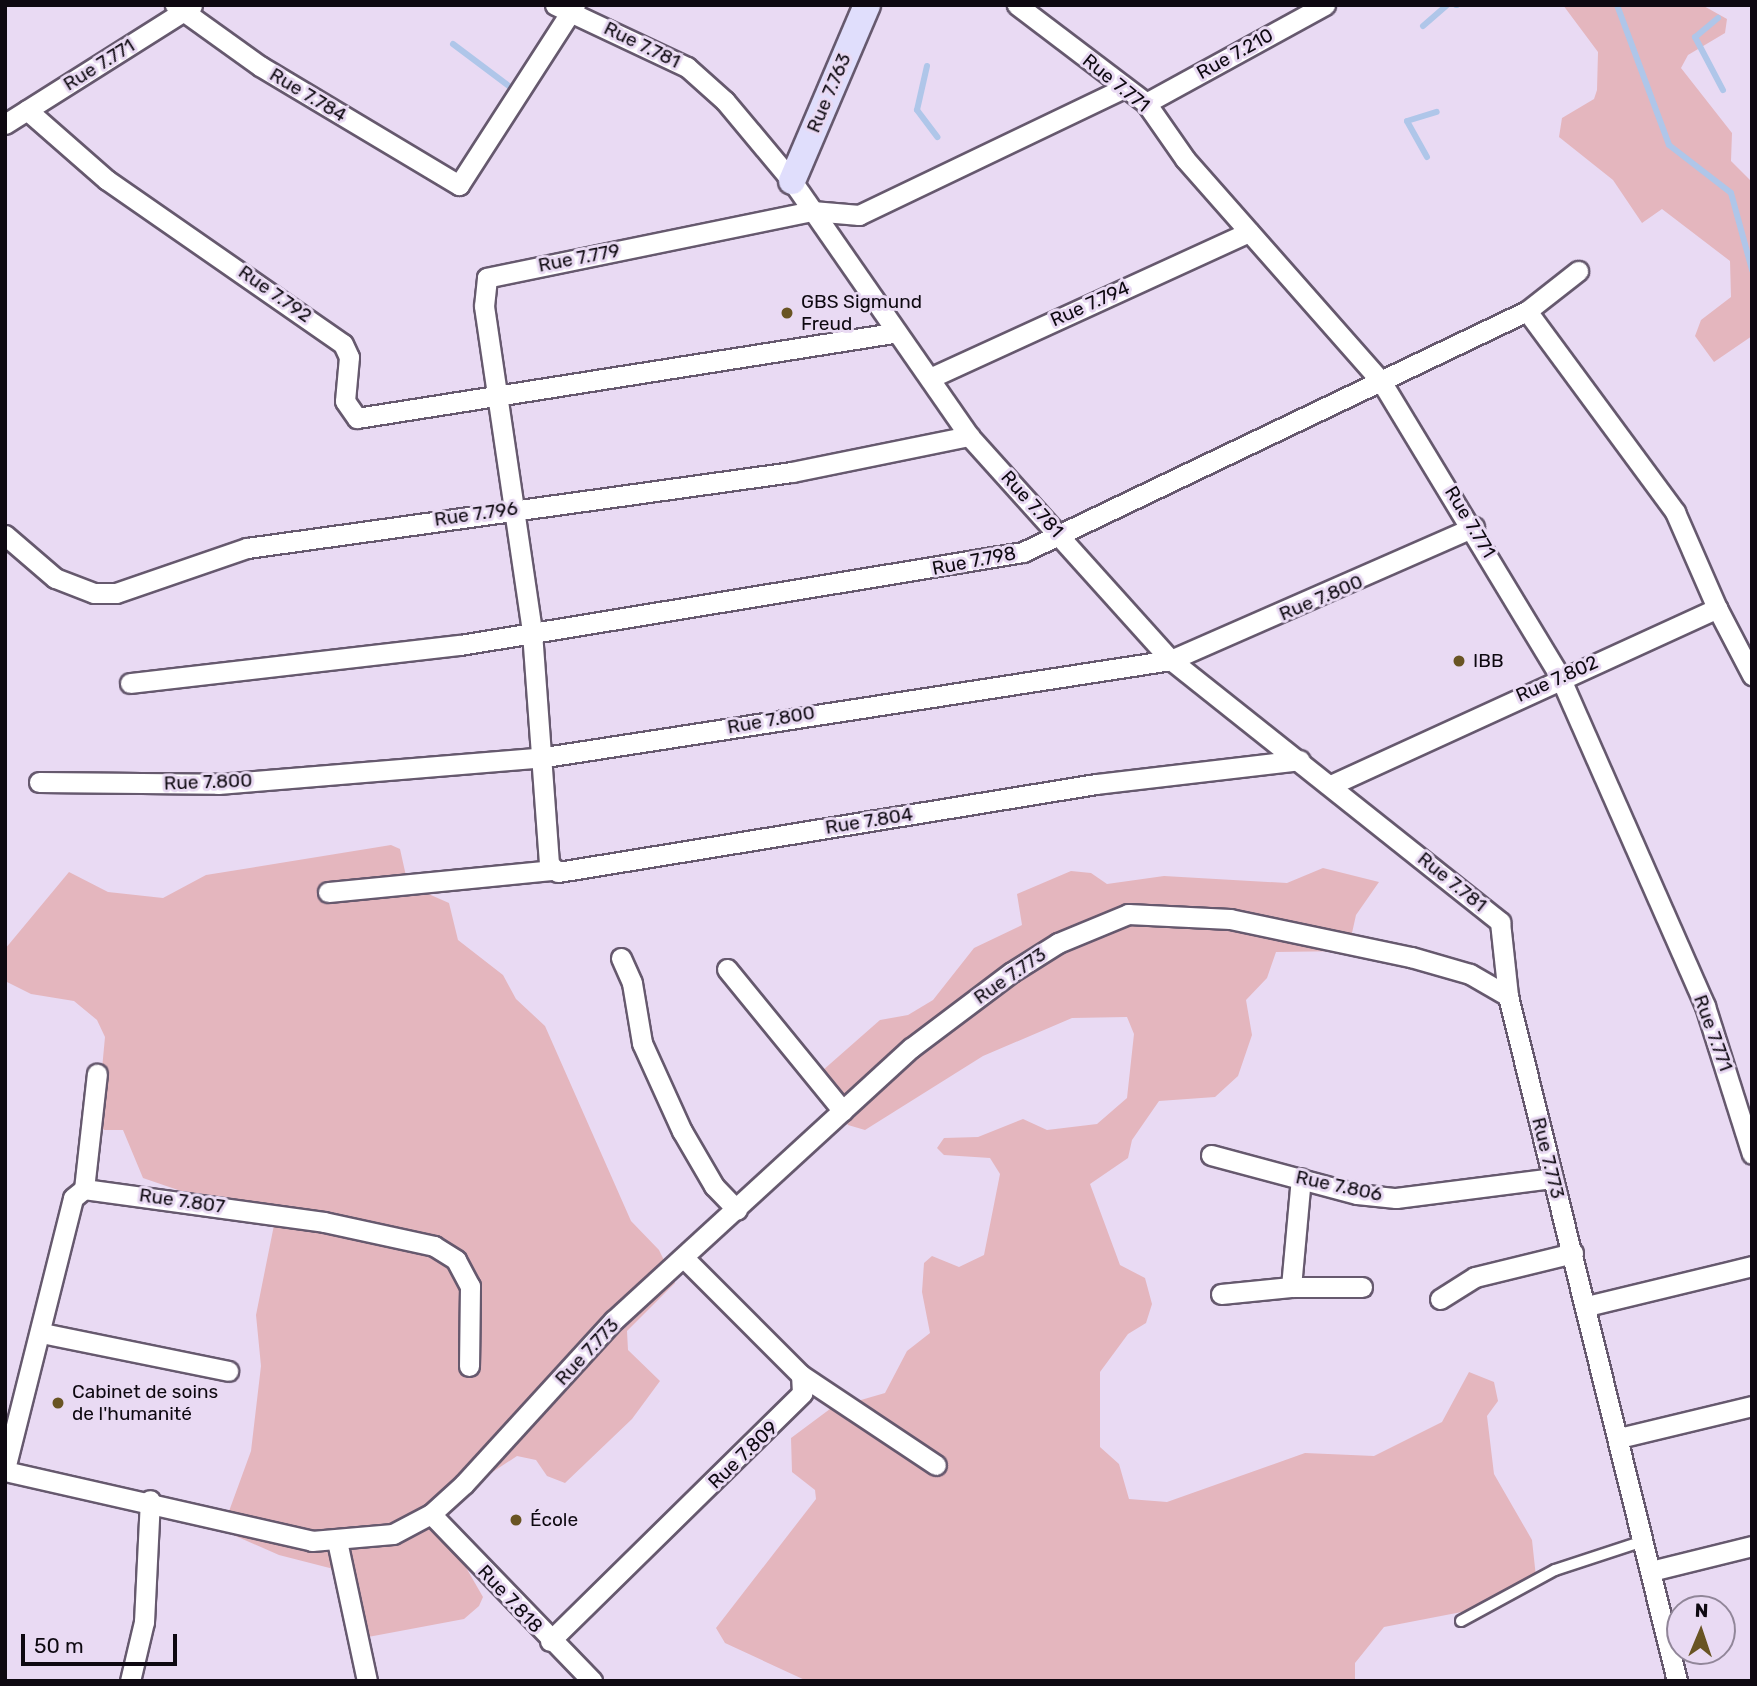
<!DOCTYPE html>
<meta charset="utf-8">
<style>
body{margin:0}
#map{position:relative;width:1757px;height:1686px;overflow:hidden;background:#e9daf3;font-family:Rubik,sans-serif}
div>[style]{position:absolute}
.green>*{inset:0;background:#e4b6be}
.stream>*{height:6px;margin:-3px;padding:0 3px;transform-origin:3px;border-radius:3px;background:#afc6e9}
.roads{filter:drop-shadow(2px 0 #66596e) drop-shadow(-2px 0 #66596e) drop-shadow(0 2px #66596e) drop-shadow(0 -2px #66596e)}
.lane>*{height:10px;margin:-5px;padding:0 5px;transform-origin:5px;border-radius:5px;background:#fff}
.street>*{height:19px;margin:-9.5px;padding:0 9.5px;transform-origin:9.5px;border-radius:9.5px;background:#fff}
.secondary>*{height:26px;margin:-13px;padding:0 13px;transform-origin:13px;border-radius:13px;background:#e0defc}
.dots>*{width:19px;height:19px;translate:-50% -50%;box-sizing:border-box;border:4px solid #e9daf3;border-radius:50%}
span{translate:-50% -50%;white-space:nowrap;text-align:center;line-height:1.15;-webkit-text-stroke:6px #e9daf3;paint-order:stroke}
.street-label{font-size:19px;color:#0e0911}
.poi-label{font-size:19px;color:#0e0911}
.left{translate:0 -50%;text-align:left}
.frame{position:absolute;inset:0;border:7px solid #0e0911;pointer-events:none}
.north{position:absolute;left:1666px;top:1595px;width:70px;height:70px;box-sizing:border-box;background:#e9daf3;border:2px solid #918699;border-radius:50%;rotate:2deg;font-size:19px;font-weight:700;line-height:28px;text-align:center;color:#0e0911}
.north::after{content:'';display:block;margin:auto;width:24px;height:32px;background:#695423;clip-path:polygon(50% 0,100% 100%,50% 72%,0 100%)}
.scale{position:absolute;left:21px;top:1634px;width:156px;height:32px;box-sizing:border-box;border:4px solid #0e0911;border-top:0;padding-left:9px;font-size:21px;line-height:24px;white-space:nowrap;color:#0e0911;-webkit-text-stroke:5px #e9daf3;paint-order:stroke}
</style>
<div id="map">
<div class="green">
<div style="clip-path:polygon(1563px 5px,1702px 5px,1727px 19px,1725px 33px,1688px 55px,1681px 68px,1732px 133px,1731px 161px,1752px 182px,1752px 336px,1714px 362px,1695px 336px,1701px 320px,1731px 297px,1730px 261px,1662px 209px,1642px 223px,1613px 180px,1559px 137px,1562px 118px,1594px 99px,1597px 90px,1598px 52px)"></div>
<div style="clip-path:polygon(391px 845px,400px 849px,408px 885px,449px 903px,458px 940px,503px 975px,516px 999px,545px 1026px,631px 1221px,659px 1250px,675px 1283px,627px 1331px,628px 1350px,660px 1381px,632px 1419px,565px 1483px,547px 1476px,536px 1460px,517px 1456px,485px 1477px,445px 1519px,439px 1536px,464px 1564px,483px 1597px,479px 1606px,464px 1619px,368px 1637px,361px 1630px,353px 1574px,279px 1555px,229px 1533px,228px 1514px,251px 1451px,261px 1366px,256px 1315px,277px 1210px,207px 1200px,143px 1178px,123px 1130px,104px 1130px,97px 1122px,105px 1037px,97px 1020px,74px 1001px,31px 994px,5px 981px,5px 949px,69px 872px,108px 892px,163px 898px,206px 875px)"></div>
<div style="clip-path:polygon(1323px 868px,1379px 882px,1356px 915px,1348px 951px,1276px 952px,1267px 978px,1246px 1000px,1252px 1035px,1238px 1076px,1215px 1097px,1159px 1101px,1132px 1140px,1128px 1158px,1090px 1184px,1120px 1265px,1145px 1278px,1152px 1304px,1146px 1323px,1128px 1334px,1100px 1372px,1100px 1447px,1119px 1464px,1129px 1499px,1167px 1502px,1305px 1453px,1374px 1456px,1442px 1422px,1469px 1372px,1494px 1382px,1498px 1401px,1487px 1416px,1494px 1474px,1532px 1540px,1536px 1577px,1503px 1604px,1384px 1627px,1355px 1663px,1355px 1681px,807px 1681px,725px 1643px,716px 1628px,816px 1499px,815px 1490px,792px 1472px,791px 1438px,830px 1409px,885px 1393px,907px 1351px,930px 1333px,922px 1292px,924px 1263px,932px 1256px,959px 1267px,984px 1255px,1000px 1174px,990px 1158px,944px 1155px,937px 1148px,944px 1138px,978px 1137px,1023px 1119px,1047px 1130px,1097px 1124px,1127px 1098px,1134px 1034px,1127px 1017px,1072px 1018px,983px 1056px,865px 1130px,848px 1125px,817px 1079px,822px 1071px,880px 1020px,908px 1015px,933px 1000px,974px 948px,1022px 925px,1017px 894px,1071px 871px,1091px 873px,1107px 884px,1164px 876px,1287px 883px)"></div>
</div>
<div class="stream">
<div style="left:1456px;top:5px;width:1px"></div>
<div style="left:1617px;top:5px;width:149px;rotate:69.6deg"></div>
<div style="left:1669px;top:145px;width:78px;rotate:37.7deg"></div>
<div style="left:1731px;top:193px;width:80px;rotate:74.7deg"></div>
<div style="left:1718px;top:18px;width:30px;rotate:140deg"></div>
<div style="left:1695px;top:37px;width:60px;rotate:62.2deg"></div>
<div style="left:1423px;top:26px;width:32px;rotate:-41deg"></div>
<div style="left:453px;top:44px;width:70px;rotate:36.9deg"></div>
<div style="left:927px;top:66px;width:45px;rotate:102.8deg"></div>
<div style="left:917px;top:110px;width:34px;rotate:53deg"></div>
<div style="left:1427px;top:157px;width:41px;rotate:-119.1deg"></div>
<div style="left:1407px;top:121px;width:31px;rotate:-17deg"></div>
</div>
<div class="roads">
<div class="lane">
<div style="left:1461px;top:1621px;width:107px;rotate:-28.5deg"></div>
<div style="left:1555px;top:1570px;width:93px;rotate:-18.2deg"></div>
</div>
<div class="street">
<div style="left:175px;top:5px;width:105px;rotate:35.7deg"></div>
<div style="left:260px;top:66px;width:232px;rotate:30.9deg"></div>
<div style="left:459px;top:185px;width:214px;rotate:-57.2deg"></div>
<div style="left:555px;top:5px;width:146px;rotate:25.2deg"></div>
<div style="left:687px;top:67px;width:51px;rotate:41.8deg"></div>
<div style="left:725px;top:101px;width:104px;rotate:50.1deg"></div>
<div style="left:792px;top:181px;width:310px;rotate:55.2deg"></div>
<div style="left:969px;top:436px;width:302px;rotate:48deg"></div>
<div style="left:1171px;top:660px;width:421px;rotate:38.5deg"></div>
<div style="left:1500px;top:922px;width:74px;rotate:83.8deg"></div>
<div style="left:1017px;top:5px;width:162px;rotate:37.2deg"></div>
<div style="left:1146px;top:103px;width:68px;rotate:55.1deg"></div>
<div style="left:1185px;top:159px;width:296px;rotate:48.6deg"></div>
<div style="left:1381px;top:381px;width:346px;rotate:58.8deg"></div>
<div style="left:1560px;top:677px;width:360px;rotate:66.2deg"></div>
<div style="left:1705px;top:1006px;width:155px;rotate:72.4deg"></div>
<div style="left:1124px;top:88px;width:294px;rotate:154.4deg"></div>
<div style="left:859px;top:215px;width:47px;rotate:-175.1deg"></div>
<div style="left:812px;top:211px;width:332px;rotate:168.4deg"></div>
<div style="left:487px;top:278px;width:28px;rotate:96deg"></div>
<div style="left:484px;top:306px;width:330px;rotate:81.6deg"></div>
<div style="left:532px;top:632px;width:233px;rotate:85.8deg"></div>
<div style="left:549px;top:864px;width:12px;rotate:42deg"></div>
<div style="left:558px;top:872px;width:545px;rotate:-9.29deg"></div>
<div style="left:1096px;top:784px;width:205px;rotate:-6.7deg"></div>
<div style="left:1146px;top:103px;width:204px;rotate:-28.7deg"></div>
<div style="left:27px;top:110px;width:106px;rotate:41.2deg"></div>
<div style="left:107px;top:180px;width:287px;rotate:34.8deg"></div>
<div style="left:343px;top:344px;width:14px;rotate:65deg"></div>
<div style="left:349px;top:357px;width:44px;rotate:95.2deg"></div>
<div style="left:345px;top:401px;width:21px;rotate:55deg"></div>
<div style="left:357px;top:418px;width:543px;rotate:-9.01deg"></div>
<div style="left:5px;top:124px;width:221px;rotate:-32.3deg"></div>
<div style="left:1527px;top:311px;width:250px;rotate:53.6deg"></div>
<div style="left:1675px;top:512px;width:105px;rotate:66.4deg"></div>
<div style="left:930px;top:378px;width:351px;rotate:-24.6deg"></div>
<div style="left:5px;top:535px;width:66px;rotate:40.7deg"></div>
<div style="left:55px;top:578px;width:42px;rotate:21deg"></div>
<div style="left:94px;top:593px;width:22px"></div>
<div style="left:116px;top:593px;width:139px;rotate:-19deg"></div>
<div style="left:247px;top:548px;width:550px;rotate:-7.94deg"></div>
<div style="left:792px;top:472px;width:181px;rotate:-11.5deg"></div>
<div style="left:130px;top:683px;width:332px;rotate:-6.6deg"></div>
<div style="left:460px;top:645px;width:571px;rotate:-9.38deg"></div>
<div style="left:1023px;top:552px;width:559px;rotate:-25.56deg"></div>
<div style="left:1527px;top:311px;width:65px;rotate:-38.1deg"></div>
<div style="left:39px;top:782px;width:179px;rotate:0.6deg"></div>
<div style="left:218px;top:784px;width:328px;rotate:-4.7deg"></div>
<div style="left:545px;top:757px;width:633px;rotate:-8.81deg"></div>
<div style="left:1171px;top:660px;width:331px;rotate:-23.7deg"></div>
<div style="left:1331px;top:785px;width:425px;rotate:-24.6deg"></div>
<div style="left:1717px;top:608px;width:76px;rotate:62.4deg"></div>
<div style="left:328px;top:892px;width:225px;rotate:-5.6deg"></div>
<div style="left:621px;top:958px;width:27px;rotate:66deg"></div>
<div style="left:632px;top:983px;width:61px;rotate:80.5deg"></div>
<div style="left:642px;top:1043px;width:97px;rotate:65.6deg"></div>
<div style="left:682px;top:1131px;width:64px;rotate:59.8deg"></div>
<div style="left:714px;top:1186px;width:33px;rotate:46deg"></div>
<div style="left:727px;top:969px;width:183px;rotate:50.8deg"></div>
<div style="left:1211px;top:1155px;width:151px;rotate:15deg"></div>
<div style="left:1357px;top:1194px;width:39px;rotate:6deg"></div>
<div style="left:1396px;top:1198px;width:157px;rotate:-7.3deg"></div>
<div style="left:84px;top:1189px;width:116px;rotate:-83.6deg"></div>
<div style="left:1291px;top:1287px;width:71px"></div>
<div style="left:1221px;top:1294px;width:70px;rotate:-5.7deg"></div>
<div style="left:1291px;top:1287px;width:109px;rotate:-84.8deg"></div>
<div style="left:1440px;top:1299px;width:41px;rotate:-32.2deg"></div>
<div style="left:1475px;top:1277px;width:101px;rotate:-13.8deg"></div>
<div style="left:1587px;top:1306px;width:170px;rotate:-13.6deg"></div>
<div style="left:42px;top:1333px;width:190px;rotate:11.5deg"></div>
<div style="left:801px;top:1375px;width:162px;rotate:33.7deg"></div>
<div style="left:1619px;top:1438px;width:137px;rotate:-13.5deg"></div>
<div style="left:5px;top:1469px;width:279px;rotate:-75.9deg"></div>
<div style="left:73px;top:1198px;width:14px;rotate:-39deg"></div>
<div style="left:84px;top:1189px;width:242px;rotate:7.8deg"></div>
<div style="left:324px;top:1222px;width:113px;rotate:12.3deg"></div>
<div style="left:434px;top:1246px;width:26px;rotate:32deg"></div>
<div style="left:456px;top:1260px;width:30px;rotate:62deg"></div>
<div style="left:470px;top:1286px;width:80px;rotate:90.7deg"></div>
<div style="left:5px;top:1471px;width:315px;rotate:12.8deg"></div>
<div style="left:312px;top:1541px;width:81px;rotate:-4.9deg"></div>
<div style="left:393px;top:1534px;width:43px;rotate:-27.8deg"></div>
<div style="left:431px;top:1514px;width:45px;rotate:-42.3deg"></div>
<div style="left:464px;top:1484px;width:222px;rotate:-47.6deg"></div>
<div style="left:614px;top:1320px;width:403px;rotate:-42.5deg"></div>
<div style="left:911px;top:1048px;width:126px;rotate:-37deg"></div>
<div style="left:1012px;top:972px;width:54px;rotate:-32.2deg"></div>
<div style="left:1058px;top:943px;width:76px;rotate:-22.5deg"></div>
<div style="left:1128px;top:914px;width:102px;rotate:2.8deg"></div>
<div style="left:1230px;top:919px;width:185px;rotate:11.9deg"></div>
<div style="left:1411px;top:957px;width:61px;rotate:16.1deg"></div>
<div style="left:1470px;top:974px;width:44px;rotate:30.1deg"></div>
<div style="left:1508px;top:996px;width:706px;rotate:76.14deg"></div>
<div style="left:431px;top:1514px;width:232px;rotate:46deg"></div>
<div style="left:337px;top:1541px;width:143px;rotate:77.9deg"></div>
<div style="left:1651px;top:1571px;width:104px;rotate:-13.9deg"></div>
<div style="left:550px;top:1641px;width:354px;rotate:-44.5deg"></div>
<div style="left:802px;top:1393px;width:18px;rotate:-93deg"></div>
<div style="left:801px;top:1375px;width:164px;rotate:-135deg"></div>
<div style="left:130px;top:1681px;width:61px;rotate:-76.7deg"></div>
<div style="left:144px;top:1622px;width:122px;rotate:-87.2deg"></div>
</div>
<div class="secondary">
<div style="left:792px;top:181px;width:191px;rotate:-66.9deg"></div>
</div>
</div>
<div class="dots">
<div style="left:787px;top:313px;background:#695423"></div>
<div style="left:1459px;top:661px;background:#695423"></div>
<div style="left:58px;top:1403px;background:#695423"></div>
<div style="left:516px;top:1520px;background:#695423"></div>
</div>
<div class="street-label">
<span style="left:642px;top:45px;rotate:26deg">Rue 7.781</span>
<span style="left:1235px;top:54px;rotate:-29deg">Rue 7.210</span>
<span style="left:99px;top:65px;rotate:-32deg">Rue 7.771</span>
<span style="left:1116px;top:83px;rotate:39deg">Rue 7.771</span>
<span style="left:829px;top:93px;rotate:-67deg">Rue 7.763</span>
<span style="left:308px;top:95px;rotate:31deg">Rue 7.784</span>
<span style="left:579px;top:258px;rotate:-11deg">Rue 7.779</span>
<span style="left:275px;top:294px;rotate:35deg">Rue 7.792</span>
<span style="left:1090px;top:304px;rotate:-24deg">Rue 7.794</span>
<span style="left:1032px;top:504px;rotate:48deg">Rue 7.781</span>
<span style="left:476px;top:514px;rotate:-8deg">Rue 7.796</span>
<span style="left:1470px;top:522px;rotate:59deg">Rue 7.771</span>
<span style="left:974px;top:561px;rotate:-11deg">Rue 7.798</span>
<span style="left:1321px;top:598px;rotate:-23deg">Rue 7.800</span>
<span style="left:1557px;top:679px;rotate:-24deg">Rue 7.802</span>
<span style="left:771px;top:720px;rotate:-10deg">Rue 7.800</span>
<span style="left:208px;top:782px;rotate:-2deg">Rue 7.800</span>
<span style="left:869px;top:821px;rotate:-9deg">Rue 7.804</span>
<span style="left:1452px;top:882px;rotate:39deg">Rue 7.781</span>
<span style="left:1010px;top:976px;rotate:-35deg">Rue 7.773</span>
<span style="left:1713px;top:1033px;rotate:70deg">Rue 7.771</span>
<span style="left:1548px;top:1158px;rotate:76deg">Rue 7.773</span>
<span style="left:1339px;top:1186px;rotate:12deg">Rue 7.806</span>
<span style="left:182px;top:1201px;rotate:8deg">Rue 7.807</span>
<span style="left:587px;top:1352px;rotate:-47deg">Rue 7.773</span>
<span style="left:743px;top:1455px;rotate:-44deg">Rue 7.809</span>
<span style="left:510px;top:1599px;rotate:47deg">Rue 7.818</span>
</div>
<div class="poi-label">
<span class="left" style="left:801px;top:313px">GBS Sigmund<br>Freud</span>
<span class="left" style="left:1473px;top:661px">IBB</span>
<span class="left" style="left:72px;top:1403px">Cabinet de soins<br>de l'humanité</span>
<span class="left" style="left:530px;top:1520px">École</span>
</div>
<div class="frame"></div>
<div class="north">N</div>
<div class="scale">50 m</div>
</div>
